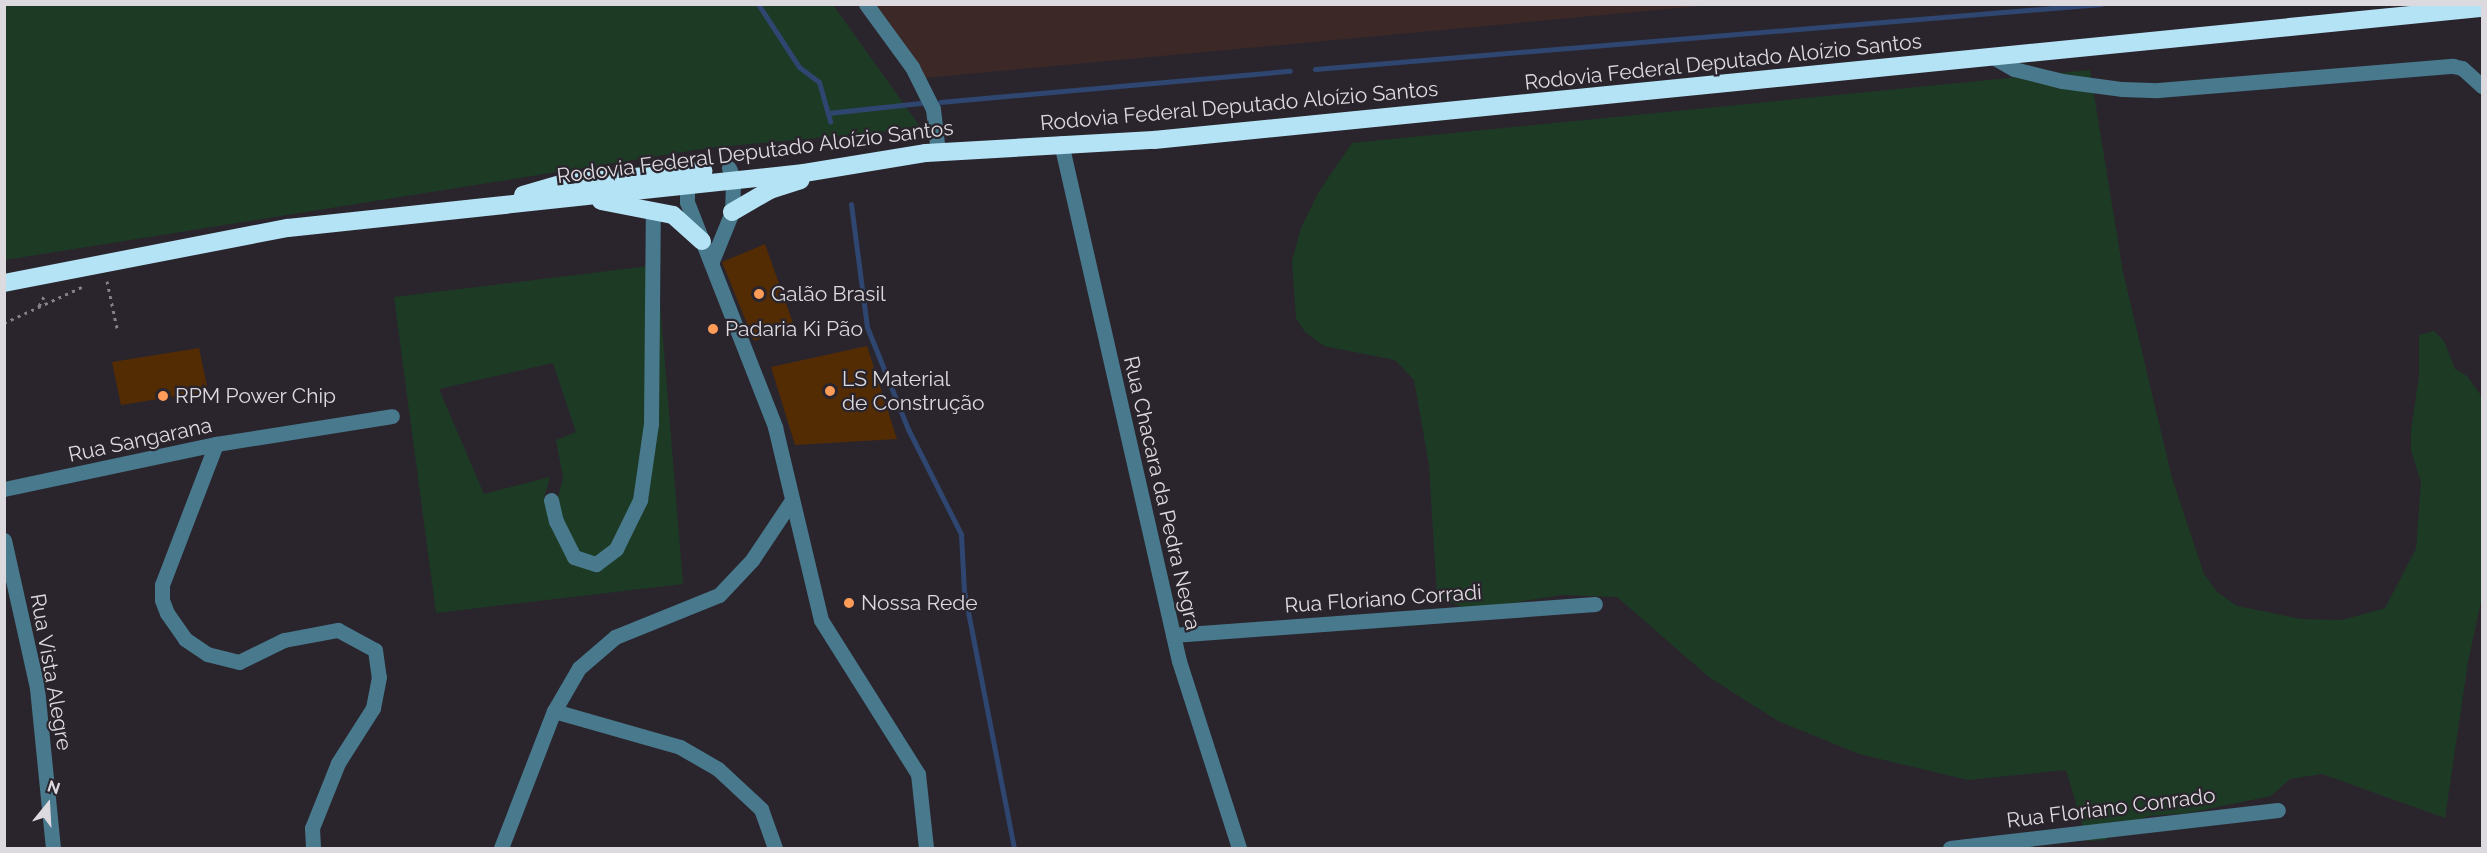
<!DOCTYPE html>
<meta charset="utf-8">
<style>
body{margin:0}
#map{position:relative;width:2487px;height:853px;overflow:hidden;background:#2a252d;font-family:Raleway,sans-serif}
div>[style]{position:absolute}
.industrial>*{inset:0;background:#3c2927}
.green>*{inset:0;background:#1d3a25}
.stream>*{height:5px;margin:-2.5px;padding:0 2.5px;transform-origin:2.5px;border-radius:2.5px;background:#2e4670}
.building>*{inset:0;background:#542c04}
.path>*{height:3px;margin-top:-1.5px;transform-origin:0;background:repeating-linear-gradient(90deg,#858188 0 3px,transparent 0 7.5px)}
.minor>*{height:15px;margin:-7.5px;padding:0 7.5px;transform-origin:7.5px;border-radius:7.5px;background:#48798d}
.highway>*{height:18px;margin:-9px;padding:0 9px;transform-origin:9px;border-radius:9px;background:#b5e3f6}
.dots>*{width:16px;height:16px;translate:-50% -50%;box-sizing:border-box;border:3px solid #2a252d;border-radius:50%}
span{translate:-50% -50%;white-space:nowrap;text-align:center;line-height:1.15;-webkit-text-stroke:4.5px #2a252d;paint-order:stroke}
.street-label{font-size:21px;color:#dddadf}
.poi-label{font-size:21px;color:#dddadf}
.left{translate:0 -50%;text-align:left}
.frame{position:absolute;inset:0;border:6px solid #dddadf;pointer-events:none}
.north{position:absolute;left:18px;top:775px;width:60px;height:60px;-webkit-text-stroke:4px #2a252d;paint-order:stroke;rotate:18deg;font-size:16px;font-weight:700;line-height:24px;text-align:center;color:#dddadf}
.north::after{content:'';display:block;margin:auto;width:21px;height:27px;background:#dddadf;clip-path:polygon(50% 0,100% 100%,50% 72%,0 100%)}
</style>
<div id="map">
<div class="industrial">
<div style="clip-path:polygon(873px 5px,1711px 5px,924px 78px)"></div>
</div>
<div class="green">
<div style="clip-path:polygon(4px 5px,833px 5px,921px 128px,708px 148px,5px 260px)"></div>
<div style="clip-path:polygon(2090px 70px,2123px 272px,2172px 478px,2204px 574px,2217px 592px,2237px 606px,2301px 619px,2342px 620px,2385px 608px,2416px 549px,2421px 482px,2411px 451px,2411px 431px,2419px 376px,2419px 335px,2434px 331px,2444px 341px,2455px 369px,2467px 376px,2482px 397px,2482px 597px,2468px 662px,2445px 818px,2322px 774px,2290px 779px,2271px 796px,2188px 813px,2149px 816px,2120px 828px,2105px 840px,2087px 841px,2066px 770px,1968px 780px,1859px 754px,1778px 721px,1709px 677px,1617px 597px,1562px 595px,1468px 610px,1437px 596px,1429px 465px,1414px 380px,1395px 360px,1324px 346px,1305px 332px,1296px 318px,1292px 261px,1301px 228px,1318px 193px,1352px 143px)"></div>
<div style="clip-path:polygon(evenodd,657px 265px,683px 584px,436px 613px,394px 297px,657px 265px,553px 363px,576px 432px,556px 440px,563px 478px,557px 501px,544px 498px,550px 477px,484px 494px,439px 389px,553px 363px)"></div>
</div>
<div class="stream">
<div style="left:758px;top:4px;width:75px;rotate:56.9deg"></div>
<div style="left:799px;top:67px;width:25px;rotate:37deg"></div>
<div style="left:819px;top:82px;width:41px;rotate:74.2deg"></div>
<div style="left:1315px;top:69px;width:789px;rotate:-4.73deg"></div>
<div style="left:940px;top:102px;width:351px;rotate:-5.1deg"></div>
<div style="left:828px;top:113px;width:93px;rotate:-6.2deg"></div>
<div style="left:851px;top:204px;width:124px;rotate:82.6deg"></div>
<div style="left:867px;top:327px;width:110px;rotate:68.1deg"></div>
<div style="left:908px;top:429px;width:118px;rotate:63.2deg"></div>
<div style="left:961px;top:534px;width:57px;rotate:87deg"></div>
<div style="left:964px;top:591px;width:262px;rotate:79deg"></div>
</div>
<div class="building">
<div style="clip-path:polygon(765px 244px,794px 326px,754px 341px,722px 262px)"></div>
<div style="clip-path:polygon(867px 346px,897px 439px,795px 445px,771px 367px)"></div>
<div style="clip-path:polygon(199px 348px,208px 391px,121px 405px,112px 362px)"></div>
</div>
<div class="path">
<div style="left:107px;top:281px;width:48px;rotate:78deg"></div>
<div style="left:39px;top:306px;width:15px;rotate:-62deg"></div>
<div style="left:4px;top:323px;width:86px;rotate:-24.8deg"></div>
</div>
<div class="minor">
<div style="left:866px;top:4px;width:78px;rotate:53.9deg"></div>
<div style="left:912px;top:67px;width:47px;rotate:63.4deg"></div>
<div style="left:933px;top:109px;width:43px;rotate:83.4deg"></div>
<div style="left:1993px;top:57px;width:24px;rotate:30deg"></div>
<div style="left:2014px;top:69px;width:49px;rotate:14deg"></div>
<div style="left:2062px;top:81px;width:61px;rotate:7.6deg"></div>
<div style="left:2122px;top:89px;width:36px;rotate:2deg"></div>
<div style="left:2158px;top:90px;width:296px;rotate:-4.7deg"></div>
<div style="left:2453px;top:66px;width:9px;rotate:13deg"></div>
<div style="left:2462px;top:68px;width:27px;rotate:42deg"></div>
<div style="left:1061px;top:143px;width:531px;rotate:77.17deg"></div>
<div style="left:1179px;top:661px;width:196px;rotate:72.2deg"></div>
<div style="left:687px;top:176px;width:26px;rotate:90deg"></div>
<div style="left:687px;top:202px;width:242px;rotate:68.6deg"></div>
<div style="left:775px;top:427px;width:198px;rotate:76.6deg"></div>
<div style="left:821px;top:620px;width:182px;rotate:57.8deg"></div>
<div style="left:918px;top:774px;width:74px;rotate:83.8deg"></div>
<div style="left:712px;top:261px;width:53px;rotate:-67.8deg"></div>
<div style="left:732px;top:212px;width:34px;rotate:-88deg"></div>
<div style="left:733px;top:178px;width:11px;rotate:-112deg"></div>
<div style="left:216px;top:444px;width:151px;rotate:111deg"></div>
<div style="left:162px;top:585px;width:15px;rotate:90deg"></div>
<div style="left:162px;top:600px;width:14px;rotate:69deg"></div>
<div style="left:167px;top:613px;width:32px;rotate:55deg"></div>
<div style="left:185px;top:639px;width:27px;rotate:34deg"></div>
<div style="left:207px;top:654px;width:33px;rotate:14deg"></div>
<div style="left:239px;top:662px;width:50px;rotate:-26.1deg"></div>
<div style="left:284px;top:640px;width:55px;rotate:-10.5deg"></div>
<div style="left:338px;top:630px;width:42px;rotate:28.4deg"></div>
<div style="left:375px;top:650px;width:27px;rotate:82deg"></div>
<div style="left:379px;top:677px;width:32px;rotate:101deg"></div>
<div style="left:373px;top:708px;width:65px;rotate:122.5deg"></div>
<div style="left:338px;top:763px;width:70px;rotate:111.8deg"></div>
<div style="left:312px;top:828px;width:20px;rotate:87deg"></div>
<div style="left:4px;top:489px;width:217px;rotate:-12deg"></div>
<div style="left:216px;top:444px;width:178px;rotate:-9deg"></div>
<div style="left:551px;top:500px;width:22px;rotate:77deg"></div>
<div style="left:556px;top:521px;width:40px;rotate:63.4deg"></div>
<div style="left:574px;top:557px;width:23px;rotate:18deg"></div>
<div style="left:596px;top:564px;width:25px;rotate:-37deg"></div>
<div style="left:616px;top:549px;width:55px;rotate:-63.9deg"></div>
<div style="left:640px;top:500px;width:77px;rotate:-81.8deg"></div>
<div style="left:651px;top:424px;width:214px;rotate:-89.5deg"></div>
<div style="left:4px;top:540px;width:152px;rotate:77.4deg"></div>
<div style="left:37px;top:688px;width:161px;rotate:84.3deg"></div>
<div style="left:1173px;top:635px;width:423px;rotate:-4.2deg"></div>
<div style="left:554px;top:711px;width:131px;rotate:15.9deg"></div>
<div style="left:680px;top:747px;width:44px;rotate:30.1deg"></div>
<div style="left:718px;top:769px;width:59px;rotate:42.9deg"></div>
<div style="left:761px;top:809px;width:41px;rotate:70.3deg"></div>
<div style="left:501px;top:848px;width:147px;rotate:-68.9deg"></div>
<div style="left:554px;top:711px;width:50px;rotate:-59.8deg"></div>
<div style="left:579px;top:668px;width:48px;rotate:-40.7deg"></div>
<div style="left:615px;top:637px;width:112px;rotate:-22deg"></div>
<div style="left:719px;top:595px;width:48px;rotate:-46.7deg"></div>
<div style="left:752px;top:560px;width:72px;rotate:-56.3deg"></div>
<div style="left:1950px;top:848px;width:330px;rotate:-6.6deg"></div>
</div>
<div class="highway">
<div style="left:523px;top:195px;width:43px;rotate:-16.3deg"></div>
<div style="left:564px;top:183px;width:140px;rotate:-4.9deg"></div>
<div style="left:601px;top:201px;width:73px;rotate:11deg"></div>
<div style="left:673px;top:215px;width:39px;rotate:42deg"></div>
<div style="left:732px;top:212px;width:44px;rotate:-30.1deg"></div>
<div style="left:770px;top:190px;width:32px;rotate:-18deg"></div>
<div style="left:4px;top:283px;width:289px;rotate:-11deg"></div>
<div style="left:288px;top:228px;width:519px;rotate:-6.08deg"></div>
<div style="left:804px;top:173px;width:124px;rotate:-9.3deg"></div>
<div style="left:926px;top:153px;width:228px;rotate:-3.3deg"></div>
<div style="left:1154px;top:140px;width:1335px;rotate:-5.68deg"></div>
</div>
<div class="dots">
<div style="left:759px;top:294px;background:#fe9c58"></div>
<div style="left:713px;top:329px;background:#fe9c58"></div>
<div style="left:830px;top:391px;background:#fe9c58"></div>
<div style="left:163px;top:396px;background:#fe9c58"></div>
<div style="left:849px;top:603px;background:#fe9c58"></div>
</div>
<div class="street-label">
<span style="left:1723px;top:62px;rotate:-6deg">Rodovia Federal Deputado Aloízio Santos</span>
<span style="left:1239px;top:106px;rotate:-5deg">Rodovia Federal Deputado Aloízio Santos</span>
<span style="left:755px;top:152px;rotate:-7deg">Rodovia Federal Deputado Aloízio Santos</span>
<span style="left:140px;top:440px;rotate:-12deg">Rua Sangarana</span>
<span style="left:1162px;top:493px;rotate:77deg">Rua Chacara da Pedra Negra</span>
<span style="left:1383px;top:599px;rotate:-4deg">Rua Floriano Corradi</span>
<span style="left:51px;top:672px;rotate:80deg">Rua Vista Alegre</span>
<span style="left:2111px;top:808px;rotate:-7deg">Rua Floriano Conrado</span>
</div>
<div class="poi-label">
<span class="left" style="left:771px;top:294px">Galão Brasil</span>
<span class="left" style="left:725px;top:329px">Padaria Ki Pão</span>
<span class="left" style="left:842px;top:391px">LS Material<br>de Construção</span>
<span class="left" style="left:175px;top:396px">RPM Power Chip</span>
<span class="left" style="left:861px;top:603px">Nossa Rede</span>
</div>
<div class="frame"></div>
<div class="north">N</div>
</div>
